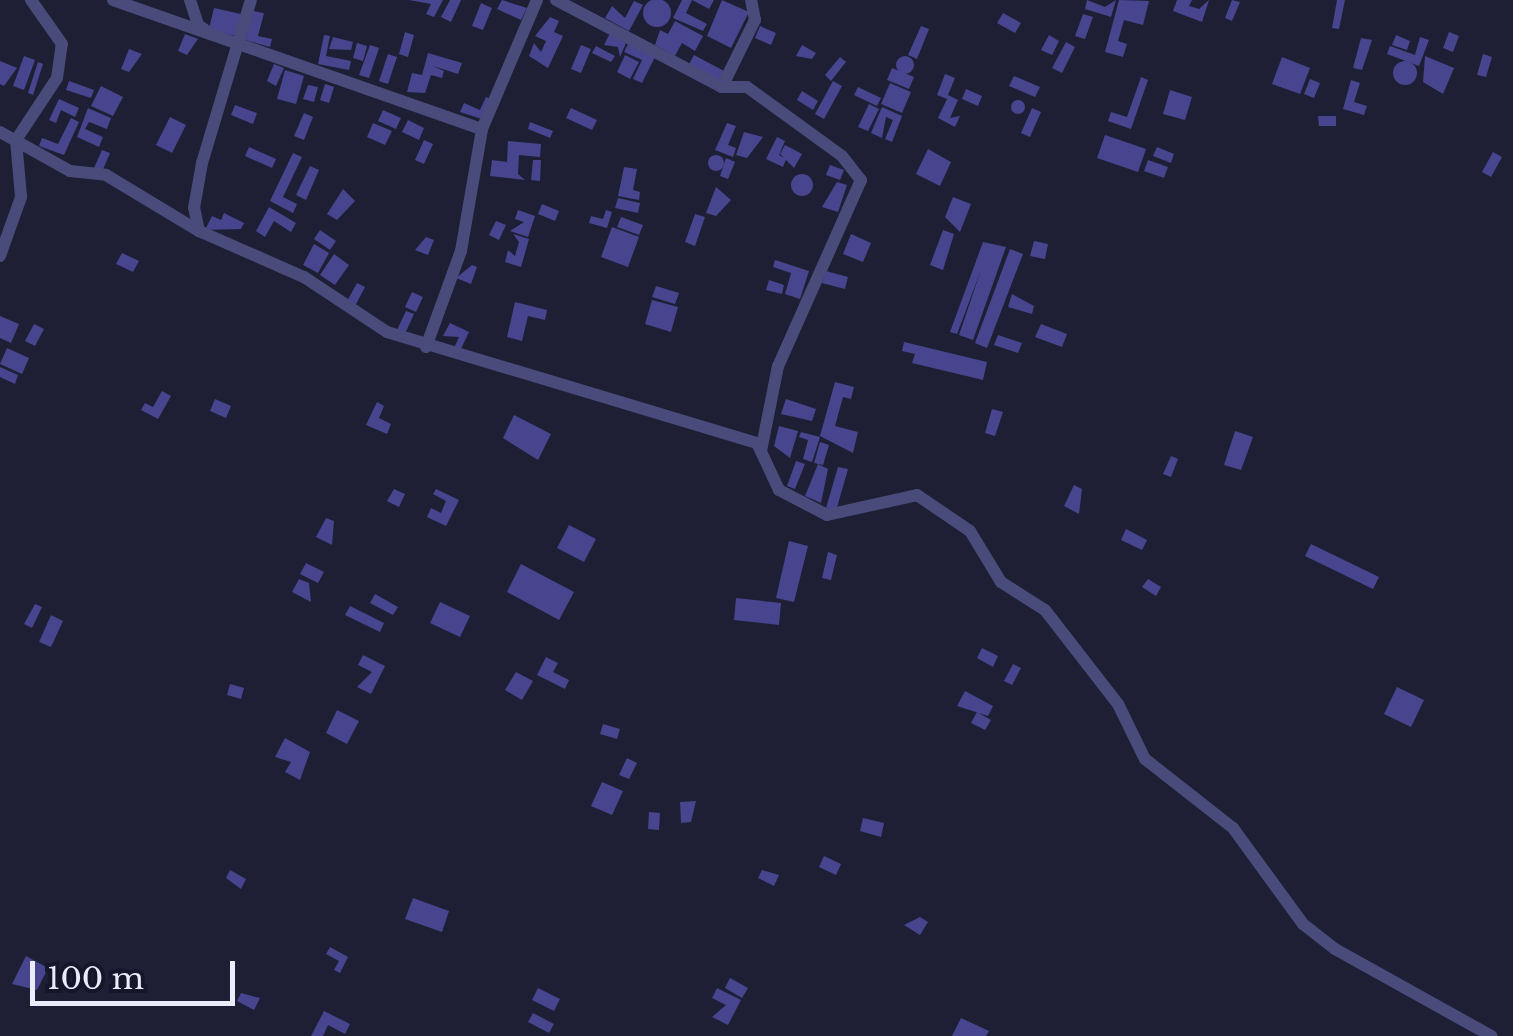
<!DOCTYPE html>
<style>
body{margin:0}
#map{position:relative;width:1513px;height:1036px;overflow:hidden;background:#1e1f35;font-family:"Libre Baskerville",serif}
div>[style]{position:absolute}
.building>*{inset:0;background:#46458e}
.round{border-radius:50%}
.minor>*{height:12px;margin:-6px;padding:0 6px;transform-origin:6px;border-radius:6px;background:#494b7b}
span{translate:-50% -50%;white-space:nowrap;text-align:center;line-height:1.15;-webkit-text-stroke:10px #15162a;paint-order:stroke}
.scale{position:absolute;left:30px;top:961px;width:205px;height:45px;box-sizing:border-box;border:5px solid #eaecfb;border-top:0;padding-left:12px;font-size:30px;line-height:35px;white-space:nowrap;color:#eaecfb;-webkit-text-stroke:8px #15162a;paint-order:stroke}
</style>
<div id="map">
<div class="building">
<div class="round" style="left:643px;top:-1px;width:28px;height:28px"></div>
<div style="clip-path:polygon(409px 0,443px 0,434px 17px,426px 14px,431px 4px)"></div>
<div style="clip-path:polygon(450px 0,461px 0,451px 22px,441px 17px)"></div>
<div style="clip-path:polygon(502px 0,527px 8px,521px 20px,497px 9px)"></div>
<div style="clip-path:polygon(682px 0,714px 0,709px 9px,692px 0,686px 13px,707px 24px,703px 31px,673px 18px)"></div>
<div style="clip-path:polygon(722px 0,749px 12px,731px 48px,707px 36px)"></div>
<div style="clip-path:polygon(1087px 0,1105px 7px,1116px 0,1111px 17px,1085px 9px)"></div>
<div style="clip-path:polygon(1119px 0,1149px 1px,1143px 25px,1124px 20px,1118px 41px,1127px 44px,1123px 57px,1105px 52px)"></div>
<div style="clip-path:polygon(1177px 0,1192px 0,1189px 6px,1199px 9px,1209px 0,1202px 22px,1173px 11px)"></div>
<div style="clip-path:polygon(1232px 0,1240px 2px,1232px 21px,1225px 18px)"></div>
<div style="clip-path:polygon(1337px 0,1345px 0,1339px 29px,1332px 28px)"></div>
<div style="clip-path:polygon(634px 1px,643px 5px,629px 31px,605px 18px,612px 6px,625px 18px)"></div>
<div style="clip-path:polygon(481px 3px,492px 8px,483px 30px,472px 26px)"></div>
<div style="clip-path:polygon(214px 8px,241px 14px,235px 36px,209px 29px)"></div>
<div style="clip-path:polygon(253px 11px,264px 13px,258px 36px,272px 39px,270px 47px,245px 40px)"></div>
<div style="clip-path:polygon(1003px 13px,1021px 23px,1015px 33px,997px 23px)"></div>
<div style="clip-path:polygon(1083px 14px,1093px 17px,1085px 39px,1075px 36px)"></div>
<div style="clip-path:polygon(550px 17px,559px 21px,554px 32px,563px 36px,548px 68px,529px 56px,534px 43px,541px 52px,546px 41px,535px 36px)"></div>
<div style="clip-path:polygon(675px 21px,703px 36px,695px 51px,682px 43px,675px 56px,655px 45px,660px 30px,668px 34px)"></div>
<div style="clip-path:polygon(760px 26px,776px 33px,771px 45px,755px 38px)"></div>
<div style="clip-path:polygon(921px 26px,929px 29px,917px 59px,908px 55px)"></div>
<div style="clip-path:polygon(405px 32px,414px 35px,408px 57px,399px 54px)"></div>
<div style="clip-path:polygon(1449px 32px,1459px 36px,1453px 52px,1443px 48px)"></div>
<div style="clip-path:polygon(610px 33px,626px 43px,620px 57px,618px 47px,604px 45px)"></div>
<div style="clip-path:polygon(185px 34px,198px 39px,187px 55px,178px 51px)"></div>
<div style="clip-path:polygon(324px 35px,330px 36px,326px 56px,351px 61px,349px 70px,318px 64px)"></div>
<div style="clip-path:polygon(1049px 35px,1059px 41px,1052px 55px,1041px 50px)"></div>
<div style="clip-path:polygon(1396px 35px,1410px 41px,1407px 50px,1392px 45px)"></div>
<div style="clip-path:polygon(333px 37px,353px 42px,351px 50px,329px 49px)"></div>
<div style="clip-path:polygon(1420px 37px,1429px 40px,1419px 66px,1387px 54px,1390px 46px,1415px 55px)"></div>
<div style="clip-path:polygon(1361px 38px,1372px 40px,1362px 70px,1353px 68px)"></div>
<div style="clip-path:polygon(629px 42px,656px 55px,642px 83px,633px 79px,642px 60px,624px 52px)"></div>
<div style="clip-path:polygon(1066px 42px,1075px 47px,1062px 73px,1052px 68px)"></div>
<div style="clip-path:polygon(357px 43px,367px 46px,363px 61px,353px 58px)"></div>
<div style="clip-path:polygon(370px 45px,379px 48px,369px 78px,359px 75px)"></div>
<div style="clip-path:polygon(581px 45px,591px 49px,581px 73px,571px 69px)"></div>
<div style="clip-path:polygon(802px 45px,816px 53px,812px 59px,796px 56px)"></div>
<div style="clip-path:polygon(596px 46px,615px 56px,611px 62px,592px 53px)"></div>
<div style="clip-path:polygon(129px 49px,142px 54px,129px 72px,121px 69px)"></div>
<div style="clip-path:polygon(428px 53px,462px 63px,458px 74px,433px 66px,444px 71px,442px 78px,431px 75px,425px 93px,407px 92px,412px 73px,422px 75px)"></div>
<div style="clip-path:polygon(388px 54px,397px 57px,388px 84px,379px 81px)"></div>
<div style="clip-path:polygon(1483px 54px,1492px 57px,1486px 77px,1477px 75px)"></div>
<div style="clip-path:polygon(625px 55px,639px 62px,630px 79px,617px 72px)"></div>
<div style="clip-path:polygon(694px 55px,724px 71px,718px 82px,688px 66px)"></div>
<div class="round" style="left:896px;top:56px;width:18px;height:18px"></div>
<div style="clip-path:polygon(24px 56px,35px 60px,24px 90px,13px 86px)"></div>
<div style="clip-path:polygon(1425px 56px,1454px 68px,1443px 94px,1423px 82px)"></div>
<div style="clip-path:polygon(840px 57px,846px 62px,831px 81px,825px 75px)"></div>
<div style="clip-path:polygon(1282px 57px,1310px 68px,1300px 94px,1272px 84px)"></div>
<div style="clip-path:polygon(0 61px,17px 68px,4px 86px,0 84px)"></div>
<div class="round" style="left:1393px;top:61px;width:24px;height:24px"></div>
<div style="clip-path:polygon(38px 62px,43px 64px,33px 95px,28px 93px)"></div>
<div style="clip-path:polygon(274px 64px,284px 68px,276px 86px,267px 81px)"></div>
<div style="clip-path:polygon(892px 68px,914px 77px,909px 89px,887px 80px)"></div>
<div style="clip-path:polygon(285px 70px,304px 76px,296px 104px,277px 99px)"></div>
<div style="clip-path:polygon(945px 74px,955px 78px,948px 95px,958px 100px,950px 118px,960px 116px,955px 127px,938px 118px,947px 99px,937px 95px)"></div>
<div style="clip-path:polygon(1014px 76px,1040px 87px,1035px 97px,1009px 86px)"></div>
<div style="clip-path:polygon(1141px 77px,1148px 80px,1131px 129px,1108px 121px,1111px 112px,1127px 117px)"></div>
<div style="clip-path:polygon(1310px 79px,1320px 83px,1314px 98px,1304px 94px)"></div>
<div style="clip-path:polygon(1351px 80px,1360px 83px,1354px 102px,1367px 106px,1364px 115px,1343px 109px)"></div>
<div style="clip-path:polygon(69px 81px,94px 90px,91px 98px,66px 90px)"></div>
<div style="clip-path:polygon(833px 81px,842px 86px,824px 119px,815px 114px)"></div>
<div style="clip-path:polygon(890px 83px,911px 92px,902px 113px,881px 104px)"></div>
<div style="clip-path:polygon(325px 84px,334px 87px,329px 103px,320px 100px)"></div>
<div style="clip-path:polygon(308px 85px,318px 87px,314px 102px,303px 99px)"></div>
<div style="clip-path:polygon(101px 86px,123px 97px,113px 116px,91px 106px)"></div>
<div style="clip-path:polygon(858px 87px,881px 98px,877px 106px,854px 95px)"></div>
<div style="clip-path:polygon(966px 89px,982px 96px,978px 106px,962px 99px)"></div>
<div style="clip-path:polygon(1170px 90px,1192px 97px,1185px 120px,1163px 114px)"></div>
<div style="clip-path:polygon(802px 91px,818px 101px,813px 110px,797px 100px)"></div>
<div style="clip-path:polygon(486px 97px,494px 101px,485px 120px,460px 112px,464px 103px,480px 110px)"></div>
<div style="clip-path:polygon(59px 99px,79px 108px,75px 117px,61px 110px,56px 123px,49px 120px)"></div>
<div class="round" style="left:1011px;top:100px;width:14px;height:14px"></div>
<div style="clip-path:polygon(869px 104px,879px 109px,868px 131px,858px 127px)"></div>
<div style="clip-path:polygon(235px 105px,257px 113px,253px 124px,231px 115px)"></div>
<div style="clip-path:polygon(882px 107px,902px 116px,892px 142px,885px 139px,893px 120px,886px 117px,882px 138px,871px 133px)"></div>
<div style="clip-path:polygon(88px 108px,111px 118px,107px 129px,89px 122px,85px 129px,103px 137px,99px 147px,77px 137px)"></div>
<div style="clip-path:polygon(571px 108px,597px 120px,592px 130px,566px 118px)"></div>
<div style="clip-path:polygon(1032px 108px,1041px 112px,1030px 137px,1021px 133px)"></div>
<div style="clip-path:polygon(383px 110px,401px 118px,396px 129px,378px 121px)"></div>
<div style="clip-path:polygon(304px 113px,313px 117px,304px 140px,294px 136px)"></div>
<div style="clip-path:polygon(1318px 116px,1336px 116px,1336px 126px,1319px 126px)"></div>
<div style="clip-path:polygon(170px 117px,186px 125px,172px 153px,156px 145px)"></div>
<div style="clip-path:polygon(71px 118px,79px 122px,64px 155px,39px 146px,42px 138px,58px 144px)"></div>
<div style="clip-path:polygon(408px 120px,424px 128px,419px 140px,402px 132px)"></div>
<div style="clip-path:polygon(530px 122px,553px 131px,550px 138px,528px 129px)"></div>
<div style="clip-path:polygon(373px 123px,392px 131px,385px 145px,367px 137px)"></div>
<div style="clip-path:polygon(727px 123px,736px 126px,728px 145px,736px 148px,733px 157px,715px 150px)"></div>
<div style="clip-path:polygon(744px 132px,763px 137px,747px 158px,736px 155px)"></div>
<div style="clip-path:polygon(1105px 135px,1146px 149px,1138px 172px,1097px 158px)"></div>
<div style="clip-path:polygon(777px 137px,785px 141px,779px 155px,786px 159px,783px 167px,766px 159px)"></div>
<div style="clip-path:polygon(424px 140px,433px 144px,424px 164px,415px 160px)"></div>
<div style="clip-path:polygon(508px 141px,541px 144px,540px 157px,519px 155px,518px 174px,525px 180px,490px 176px,492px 160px,507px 162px)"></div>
<div style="clip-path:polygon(785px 145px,802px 154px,794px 168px,780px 154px)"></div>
<div style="clip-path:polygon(249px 147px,276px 159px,272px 168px,245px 156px)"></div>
<div style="clip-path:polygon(1157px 147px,1174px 154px,1171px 163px,1153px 156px)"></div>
<div style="clip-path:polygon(928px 149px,951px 162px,940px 186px,916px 174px)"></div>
<div style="clip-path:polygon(102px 150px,110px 153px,102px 172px,94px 168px)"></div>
<div style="clip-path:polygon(1493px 152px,1502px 157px,1491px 177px,1482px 172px)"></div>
<div style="clip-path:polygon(293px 153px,302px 157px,283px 197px,297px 204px,293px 213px,270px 201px)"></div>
<div class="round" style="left:708px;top:155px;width:16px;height:16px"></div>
<div style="clip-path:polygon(726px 158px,735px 162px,728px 179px,720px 176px)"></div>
<div style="clip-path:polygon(533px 160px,541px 160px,540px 181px,531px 180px)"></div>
<div style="clip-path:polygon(1148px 160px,1168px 167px,1164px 178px,1144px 171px)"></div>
<div style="clip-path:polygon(830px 165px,844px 170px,840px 180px,826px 175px)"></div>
<div style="clip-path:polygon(310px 166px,319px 170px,306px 200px,296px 195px)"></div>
<div style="clip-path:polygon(624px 167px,637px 169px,633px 190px,640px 192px,639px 200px,618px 196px)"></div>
<div class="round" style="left:791px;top:174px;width:22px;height:22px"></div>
<div style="clip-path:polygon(837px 182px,847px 185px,838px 212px,822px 207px)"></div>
<div style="clip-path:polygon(716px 187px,731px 200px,716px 216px,706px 213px)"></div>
<div style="clip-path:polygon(343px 189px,355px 201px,337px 220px,327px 214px)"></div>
<div style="clip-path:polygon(953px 197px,971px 204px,960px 232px,945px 217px)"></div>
<div style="clip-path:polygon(618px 198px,640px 203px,638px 213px,615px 208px)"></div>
<div style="clip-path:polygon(542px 204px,559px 211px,555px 221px,538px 214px)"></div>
<div style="clip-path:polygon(269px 207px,296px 223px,291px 232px,274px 221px,265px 237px,256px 231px)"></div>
<div style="clip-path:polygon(518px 210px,535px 216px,528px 237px,510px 231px,524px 222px,515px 219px)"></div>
<div style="clip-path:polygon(606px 210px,612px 212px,607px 228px,589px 223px,591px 216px,603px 219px)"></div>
<div style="clip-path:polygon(224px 213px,244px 223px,241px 229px,205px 230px,212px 216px,221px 220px)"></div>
<div style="clip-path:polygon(695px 214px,705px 217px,695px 246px,685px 242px)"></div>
<div style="clip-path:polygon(621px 217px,643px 225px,639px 235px,617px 227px)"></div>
<div style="clip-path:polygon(496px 221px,506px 225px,499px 240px,489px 235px)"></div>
<div style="clip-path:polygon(612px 227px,639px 237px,628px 267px,601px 257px)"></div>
<div style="clip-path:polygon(320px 230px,336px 241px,330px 250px,314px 239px)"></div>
<div style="clip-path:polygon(943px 230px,954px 234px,943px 270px,930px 265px)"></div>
<div style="clip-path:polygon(513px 234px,529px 239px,521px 267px,505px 262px,508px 250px,515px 256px,519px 242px)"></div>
<div style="clip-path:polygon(851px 234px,871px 243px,863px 262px,843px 254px)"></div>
<div style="clip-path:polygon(426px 237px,434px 240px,428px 255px,415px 250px)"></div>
<div style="clip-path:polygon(1034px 241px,1048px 244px,1045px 259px,1030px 256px)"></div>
<div style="clip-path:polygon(983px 242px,1006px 247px,973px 340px,959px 335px,981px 270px,957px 334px,950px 332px)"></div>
<div style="clip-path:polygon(314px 244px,329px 253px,318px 273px,303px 265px)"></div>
<div style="clip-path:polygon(1010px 249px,1023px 254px,987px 348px,975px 343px)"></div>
<div style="clip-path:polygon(122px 253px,139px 261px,133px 272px,116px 264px)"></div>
<div style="clip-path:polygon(334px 254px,349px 265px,335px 285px,320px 275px)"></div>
<div style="clip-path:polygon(775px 260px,809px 271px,800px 299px,785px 294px,791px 273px,773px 267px)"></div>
<div style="clip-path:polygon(472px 265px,477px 267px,471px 284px,456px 278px)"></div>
<div style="clip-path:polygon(826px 271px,848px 277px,845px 289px,822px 283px)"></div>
<div style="clip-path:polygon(769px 280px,784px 285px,782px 294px,766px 290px)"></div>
<div style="clip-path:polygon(357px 283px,365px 287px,354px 308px,346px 303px)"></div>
<div style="clip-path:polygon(656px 286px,679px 293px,675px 304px,652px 297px)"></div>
<div style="clip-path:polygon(412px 292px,423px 297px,416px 312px,405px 307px)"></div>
<div style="clip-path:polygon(1012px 294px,1034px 306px,1032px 314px,1008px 307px)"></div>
<div style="clip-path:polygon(652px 300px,678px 307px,671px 332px,645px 324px)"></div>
<div style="clip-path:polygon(515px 302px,547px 310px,545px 320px,528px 316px,522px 341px,507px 337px)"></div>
<div style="clip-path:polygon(406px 311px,414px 314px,404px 336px,396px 332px)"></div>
<div style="clip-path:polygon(0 316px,19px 324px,11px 343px,0 338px)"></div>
<div style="clip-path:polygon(450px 323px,469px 332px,460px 351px,454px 348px,459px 337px,443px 336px)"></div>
<div style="clip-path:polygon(34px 324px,44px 329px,35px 346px,25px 341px)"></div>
<div style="clip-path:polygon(1041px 324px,1067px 334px,1062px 347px,1035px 337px)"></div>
<div style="clip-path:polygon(998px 335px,1022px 343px,1018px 353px,994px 345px)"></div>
<div style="clip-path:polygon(904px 342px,987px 362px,983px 380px,912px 363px,915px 354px,902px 351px)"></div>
<div style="clip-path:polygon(7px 348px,29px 358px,22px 374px,0 364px)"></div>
<div style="clip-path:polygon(0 367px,18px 375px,15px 384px,0 377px)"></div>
<div style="clip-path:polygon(835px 382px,854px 387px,851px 399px,843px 397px,835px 426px,858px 432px,853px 453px,820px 436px)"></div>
<div style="clip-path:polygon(162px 391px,171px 396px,158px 419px,141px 410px,145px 403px,153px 407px)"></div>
<div style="clip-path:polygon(215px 399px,231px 406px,226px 418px,210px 411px)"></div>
<div style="clip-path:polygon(786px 399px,816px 409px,812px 421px,781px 414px)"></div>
<div style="clip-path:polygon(377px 402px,384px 406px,379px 418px,391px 424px,387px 434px,366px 425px)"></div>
<div style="clip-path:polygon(992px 409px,1003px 412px,995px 436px,985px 433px)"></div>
<div style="clip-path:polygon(514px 415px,551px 434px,538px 460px,503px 438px)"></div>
<div style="clip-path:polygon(779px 426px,798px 431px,790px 458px,774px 446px)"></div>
<div style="clip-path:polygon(1235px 431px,1253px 437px,1241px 470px,1224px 465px)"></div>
<div style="clip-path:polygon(801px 432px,820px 437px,812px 462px,803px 459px,808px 440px,799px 437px)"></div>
<div style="clip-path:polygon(820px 442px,829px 445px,823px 465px,814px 463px)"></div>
<div style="clip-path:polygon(1171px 456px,1178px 459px,1171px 477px,1163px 474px)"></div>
<div style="clip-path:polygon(796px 461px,805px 464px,795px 489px,787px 486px)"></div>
<div style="clip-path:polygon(818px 464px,828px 469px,821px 503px,805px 496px)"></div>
<div style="clip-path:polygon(838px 467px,848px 469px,836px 511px,826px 508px)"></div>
<div style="clip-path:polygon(1074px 485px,1082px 489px,1079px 514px,1064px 506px)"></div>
<div style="clip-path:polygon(394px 489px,405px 494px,399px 507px,387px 501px)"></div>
<div style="clip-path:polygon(436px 489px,459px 500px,446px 526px,427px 517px,431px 508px,441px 513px,446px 501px,433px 494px)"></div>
<div style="clip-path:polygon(326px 518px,334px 521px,332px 545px,316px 537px)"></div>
<div style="clip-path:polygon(569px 525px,596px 539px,584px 562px,557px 548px)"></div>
<div style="clip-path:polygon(1126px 529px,1147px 540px,1142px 550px,1121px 540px)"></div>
<div style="clip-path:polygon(789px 541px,808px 546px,794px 602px,776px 598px)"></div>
<div style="clip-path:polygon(1311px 544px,1379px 577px,1373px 589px,1305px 556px)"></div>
<div style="clip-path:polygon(828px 552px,837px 555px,831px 580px,822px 578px)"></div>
<div style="clip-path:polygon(306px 563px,324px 572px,318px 583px,300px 574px)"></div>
<div style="clip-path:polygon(521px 564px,574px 592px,559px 620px,507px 592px)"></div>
<div style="clip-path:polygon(299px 579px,309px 583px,311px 602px,292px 592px)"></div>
<div style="clip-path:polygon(1148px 579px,1161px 587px,1156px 596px,1142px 587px)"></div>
<div style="clip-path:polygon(375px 594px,398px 607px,393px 615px,370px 603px)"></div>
<div style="clip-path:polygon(736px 598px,781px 603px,779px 625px,734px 620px)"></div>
<div style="clip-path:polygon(440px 602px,470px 616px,460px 637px,430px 623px)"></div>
<div style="clip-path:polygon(35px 604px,42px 607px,32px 628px,24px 624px)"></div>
<div style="clip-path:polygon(350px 606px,384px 623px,380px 632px,345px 615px)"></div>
<div style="clip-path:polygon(51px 615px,63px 621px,51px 647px,39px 642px)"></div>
<div style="clip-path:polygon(982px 648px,998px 656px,993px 667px,977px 658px)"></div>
<div style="clip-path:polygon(363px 655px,385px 666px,371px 694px,357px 687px,372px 672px,358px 665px)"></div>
<div style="clip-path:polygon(546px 657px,558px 663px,553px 672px,569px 680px,565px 689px,537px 675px)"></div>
<div style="clip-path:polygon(1013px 664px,1021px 668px,1012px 685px,1004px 681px)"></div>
<div style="clip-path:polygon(516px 672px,533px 681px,522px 700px,505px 690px)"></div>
<div style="clip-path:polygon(230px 684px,244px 688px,241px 699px,227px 695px)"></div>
<div style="clip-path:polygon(1397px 687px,1424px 700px,1411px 727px,1384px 714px)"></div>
<div style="clip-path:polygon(965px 691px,993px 706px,988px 716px,957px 706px)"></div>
<div style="clip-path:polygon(337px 710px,359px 721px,347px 744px,326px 733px)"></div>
<div style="clip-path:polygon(977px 712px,991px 720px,985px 730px,971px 723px)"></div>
<div style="clip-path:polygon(603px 724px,620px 729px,617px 739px,600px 734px)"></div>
<div style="clip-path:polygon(285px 738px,310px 752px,300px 780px,285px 772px,291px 762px,275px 757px)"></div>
<div style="clip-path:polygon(627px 758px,637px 763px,629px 779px,619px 775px)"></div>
<div style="clip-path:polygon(602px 782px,623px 791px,612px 815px,591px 806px)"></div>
<div style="clip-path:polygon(696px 801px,691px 822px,681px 823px,680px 802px)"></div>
<div style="clip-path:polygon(649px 812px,660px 813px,659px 830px,648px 829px)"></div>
<div style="clip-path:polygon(863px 818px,884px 823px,881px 837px,860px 831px)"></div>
<div style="clip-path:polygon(824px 856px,841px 864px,836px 875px,819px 867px)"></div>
<div style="clip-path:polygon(230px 870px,246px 879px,241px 889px,226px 878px)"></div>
<div style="clip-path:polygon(762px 870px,779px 875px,774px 886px,758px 878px)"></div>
<div style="clip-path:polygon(413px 898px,449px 911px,442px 932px,405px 919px)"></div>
<div style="clip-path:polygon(920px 917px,928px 922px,920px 935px,904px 925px)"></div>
<div style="clip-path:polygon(330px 947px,348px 957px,340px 973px,334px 970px,339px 961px,326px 954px)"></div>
<div style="clip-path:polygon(26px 956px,48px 968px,37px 990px,12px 984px)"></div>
<div style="clip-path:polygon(730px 978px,748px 988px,742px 998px,725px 988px)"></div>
<div style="clip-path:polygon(538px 988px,560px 999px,554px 1011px,532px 1000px)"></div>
<div style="clip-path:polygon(717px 988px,741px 1000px,728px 1025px,712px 1017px,726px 1005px,712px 998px)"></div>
<div style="clip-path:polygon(241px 993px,260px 998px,254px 1010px,237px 1001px)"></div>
<div style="clip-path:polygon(324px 1011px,350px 1024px,345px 1034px,328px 1025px,323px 1036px,311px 1036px)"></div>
<div style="clip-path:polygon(533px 1013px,554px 1024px,549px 1033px,528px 1022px)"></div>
<div style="clip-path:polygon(961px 1018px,989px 1031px,986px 1036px,952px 1036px)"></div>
</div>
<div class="minor">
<div style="left:113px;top:0;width:391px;rotate:19.3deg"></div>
<div style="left:190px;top:0;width:26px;rotate:72deg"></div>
<div style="left:198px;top:25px;width:11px;rotate:34deg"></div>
<div style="left:556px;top:0;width:187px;rotate:27.7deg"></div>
<div style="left:722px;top:87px;width:25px"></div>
<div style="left:747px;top:87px;width:117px;rotate:36deg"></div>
<div style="left:842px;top:156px;width:31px;rotate:52deg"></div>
<div style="left:861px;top:180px;width:204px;rotate:114deg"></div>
<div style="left:778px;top:366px;width:87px;rotate:101.3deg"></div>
<div style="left:722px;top:87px;width:75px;rotate:-63.8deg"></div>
<div style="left:755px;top:20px;width:20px;rotate:-101deg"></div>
<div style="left:0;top:132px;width:80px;rotate:29.1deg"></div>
<div style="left:70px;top:171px;width:36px;rotate:6deg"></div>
<div style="left:106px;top:175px;width:109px;rotate:31.1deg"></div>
<div style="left:199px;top:231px;width:115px;rotate:23.7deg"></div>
<div style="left:304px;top:277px;width:100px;rotate:33.5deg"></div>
<div style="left:387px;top:332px;width:386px;rotate:16.7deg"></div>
<div style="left:757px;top:443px;width:52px;rotate:64.9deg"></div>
<div style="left:779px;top:490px;width:54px;rotate:27.5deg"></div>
<div style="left:827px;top:515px;width:92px;rotate:-12.5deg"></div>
<div style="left:917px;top:495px;width:64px;rotate:34.2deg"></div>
<div style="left:970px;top:531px;width:60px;rotate:58.7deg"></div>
<div style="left:1001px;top:582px;width:52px;rotate:32.5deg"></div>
<div style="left:1045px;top:610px;width:119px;rotate:52.2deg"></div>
<div style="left:1118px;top:704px;width:61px;rotate:63.9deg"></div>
<div style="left:1145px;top:759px;width:112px;rotate:38.1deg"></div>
<div style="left:1233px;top:828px;width:119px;rotate:53.9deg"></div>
<div style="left:1303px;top:924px;width:41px;rotate:38deg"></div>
<div style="left:1335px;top:949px;width:179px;rotate:29.1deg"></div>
<div style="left:199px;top:231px;width:24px;rotate:-102deg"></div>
<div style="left:194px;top:208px;width:46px;rotate:-79.9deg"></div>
<div style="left:202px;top:163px;width:170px;rotate:-73.3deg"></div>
<div style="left:0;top:256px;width:63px;rotate:-70.4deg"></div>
<div style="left:21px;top:197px;width:57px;rotate:-95deg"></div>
<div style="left:16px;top:140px;width:74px;rotate:-56.5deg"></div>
<div style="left:57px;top:78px;width:34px;rotate:-82deg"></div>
<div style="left:62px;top:44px;width:54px;rotate:-125.2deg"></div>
<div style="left:426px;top:347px;width:102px;rotate:-70deg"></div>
<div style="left:461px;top:251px;width:124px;rotate:-80.2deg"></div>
<div style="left:482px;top:129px;width:140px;rotate:-66.9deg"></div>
</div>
<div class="scale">100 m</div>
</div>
